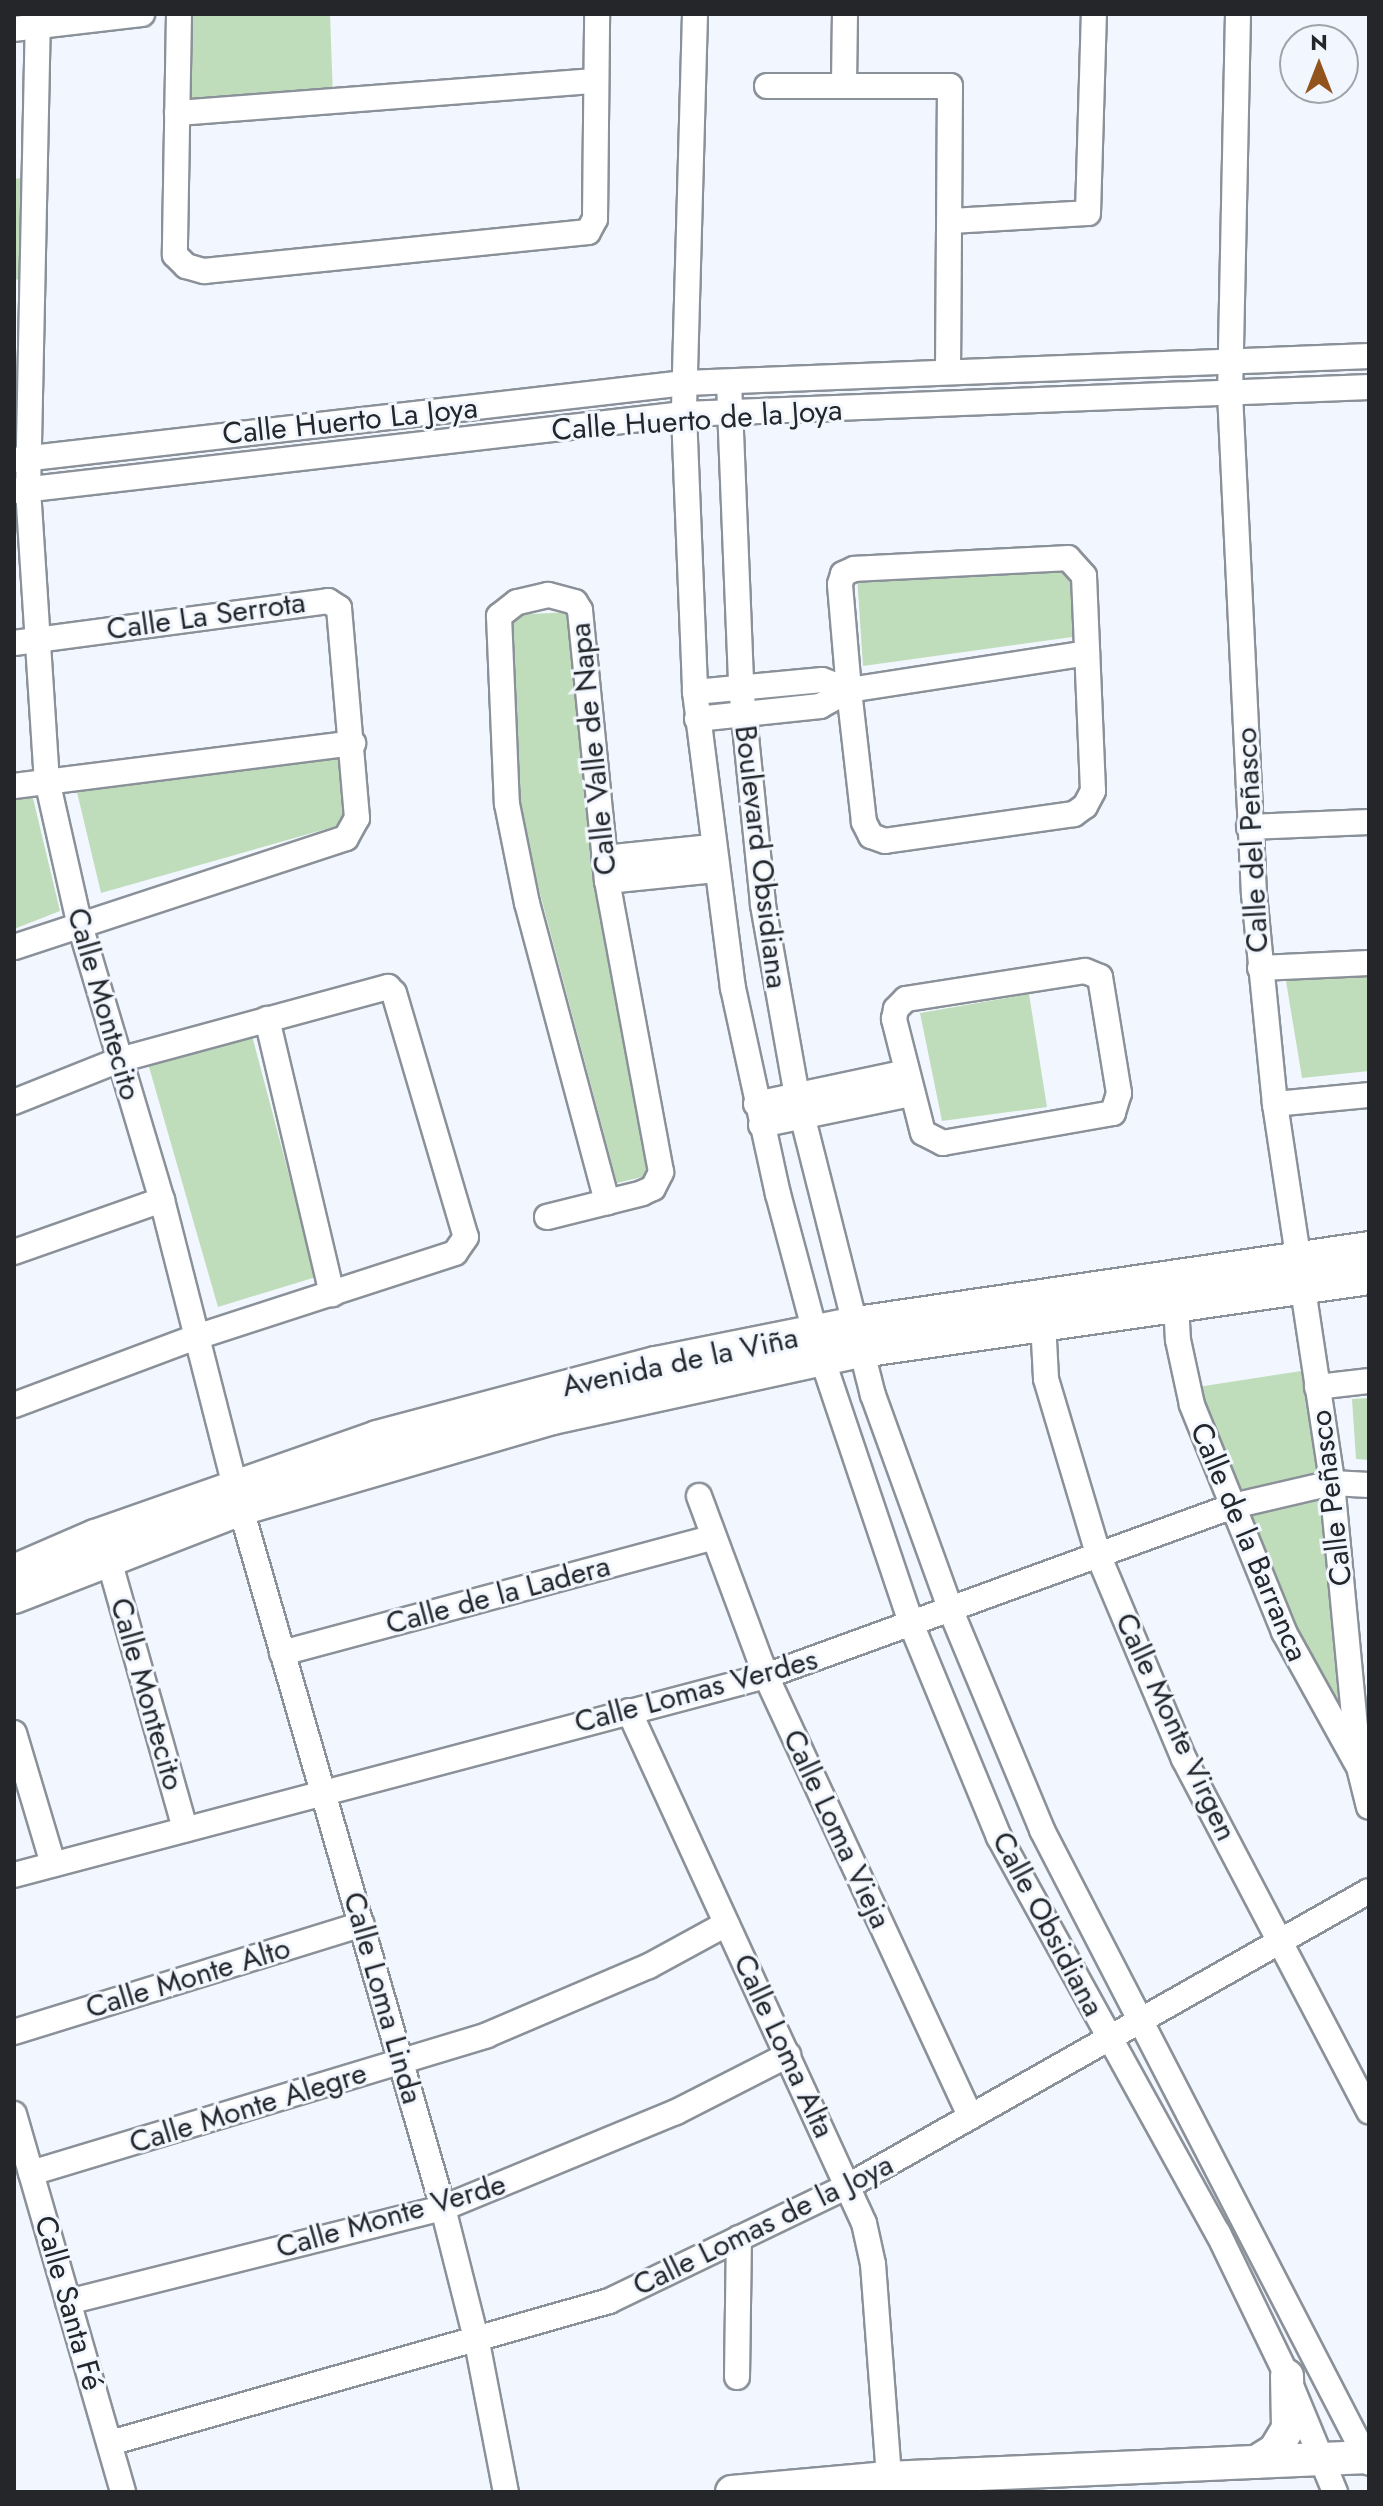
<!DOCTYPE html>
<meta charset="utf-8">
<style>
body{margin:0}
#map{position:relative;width:1383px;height:2506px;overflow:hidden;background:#f2f7ff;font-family:Jost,sans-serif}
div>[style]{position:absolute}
.green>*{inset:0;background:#c0ddbb}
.roads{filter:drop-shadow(2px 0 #8b9199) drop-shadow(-2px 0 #8b9199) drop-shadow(0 2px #8b9199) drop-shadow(0 -2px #8b9199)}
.street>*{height:24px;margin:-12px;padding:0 12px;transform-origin:12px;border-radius:12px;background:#fff}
.secondary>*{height:32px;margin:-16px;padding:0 16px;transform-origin:16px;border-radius:16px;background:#fff}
span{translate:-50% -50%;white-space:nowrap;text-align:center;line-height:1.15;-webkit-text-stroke:6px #f2f7ff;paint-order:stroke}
.street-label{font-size:30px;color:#242629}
.frame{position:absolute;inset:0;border:16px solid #242629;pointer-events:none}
.north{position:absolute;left:1279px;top:24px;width:80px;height:80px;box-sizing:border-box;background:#f2f7ff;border:2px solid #a0a3a9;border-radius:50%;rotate:0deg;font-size:22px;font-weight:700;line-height:32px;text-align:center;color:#242629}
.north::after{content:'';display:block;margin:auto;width:28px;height:36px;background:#93531d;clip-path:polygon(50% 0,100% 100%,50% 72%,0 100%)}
</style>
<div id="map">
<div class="green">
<div style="clip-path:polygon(330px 14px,333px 98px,187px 109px,189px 16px)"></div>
<div style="clip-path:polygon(27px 177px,21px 279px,14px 280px,14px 179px)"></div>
<div style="clip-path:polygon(1075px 569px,1080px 636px,863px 666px,857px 576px)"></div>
<div style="clip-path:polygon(573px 612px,650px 1175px,617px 1183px,521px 822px,509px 615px)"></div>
<div style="clip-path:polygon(344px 753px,347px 823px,101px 893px,76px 788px)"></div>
<div style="clip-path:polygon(32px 794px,60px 911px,14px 929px,14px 797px)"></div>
<div style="clip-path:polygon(1369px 972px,1369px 1071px,1302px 1078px,1285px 975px)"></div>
<div style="clip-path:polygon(1029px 994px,1047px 1107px,942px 1121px,920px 1013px)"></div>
<div style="clip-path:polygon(251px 1032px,316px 1277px,218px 1307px,147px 1060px)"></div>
<div style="clip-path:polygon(1308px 1370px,1329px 1479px,1237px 1501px,1191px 1388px)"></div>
<div style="clip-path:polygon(1369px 1398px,1369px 1460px,1356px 1459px,1352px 1399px)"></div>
<div style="clip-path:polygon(1327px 1490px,1350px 1747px,1240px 1511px)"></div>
</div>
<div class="roads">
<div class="street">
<div style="left:38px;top:14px;width:475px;rotate:91.2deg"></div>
<div style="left:28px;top:489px;width:292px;rotate:86.3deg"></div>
<div style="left:47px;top:780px;width:146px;rotate:77.3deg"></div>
<div style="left:79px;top:922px;width:290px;rotate:73.4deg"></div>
<div style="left:162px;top:1200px;width:319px;rotate:75.7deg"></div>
<div style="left:241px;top:1509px;width:728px;rotate:73.88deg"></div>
<div style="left:443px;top:2208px;width:138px;rotate:75.8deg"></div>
<div style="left:477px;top:2342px;width:153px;rotate:79.1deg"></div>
<div style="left:179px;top:14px;width:241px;rotate:91deg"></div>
<div style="left:175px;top:255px;width:16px;rotate:45deg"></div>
<div style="left:186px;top:266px;width:19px;rotate:16deg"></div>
<div style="left:204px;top:271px;width:386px;rotate:-5.8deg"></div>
<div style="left:588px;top:232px;width:15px;rotate:-62deg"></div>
<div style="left:595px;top:219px;width:205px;rotate:-89.4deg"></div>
<div style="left:695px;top:14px;width:400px;rotate:91.6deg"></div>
<div style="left:684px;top:414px;width:278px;rotate:87.7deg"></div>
<div style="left:695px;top:692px;width:298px;rotate:82.7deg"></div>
<div style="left:733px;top:988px;width:211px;rotate:77.7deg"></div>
<div style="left:778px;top:1194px;width:170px;rotate:75deg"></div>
<div style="left:822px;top:1358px;width:283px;rotate:71.4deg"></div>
<div style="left:912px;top:1626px;width:228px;rotate:67.6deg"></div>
<div style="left:999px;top:1837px;width:453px;rotate:61.1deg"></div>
<div style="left:1218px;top:2233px;width:159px;rotate:64.2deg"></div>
<div style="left:1287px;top:2376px;width:126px;rotate:67.5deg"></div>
<div style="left:1238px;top:14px;width:379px;rotate:91.2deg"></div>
<div style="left:1230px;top:393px;width:502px;rotate:87.26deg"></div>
<div style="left:1254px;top:894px;width:211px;rotate:84.3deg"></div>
<div style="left:1275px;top:1104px;width:383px;rotate:81.4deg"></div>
<div style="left:1332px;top:1483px;width:285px;rotate:84.6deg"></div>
<div style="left:1359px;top:1767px;width:41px;rotate:76deg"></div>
<div style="left:14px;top:29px;width:129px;rotate:-6.7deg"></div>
<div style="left:844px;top:84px;width:70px;rotate:-89.2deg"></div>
<div style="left:767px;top:86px;width:183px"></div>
<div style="left:950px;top:86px;width:286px;rotate:90.4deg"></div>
<div style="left:177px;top:113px;width:420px;rotate:-4.4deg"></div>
<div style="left:950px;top:221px;width:138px;rotate:-3.3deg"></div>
<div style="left:1088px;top:213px;width:199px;rotate:-88.3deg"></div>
<div style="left:729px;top:382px;width:305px;rotate:87.7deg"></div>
<div style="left:741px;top:687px;width:219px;rotate:84.2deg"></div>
<div style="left:763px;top:905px;width:193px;rotate:79.9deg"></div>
<div style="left:797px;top:1095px;width:309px;rotate:75.8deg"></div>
<div style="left:873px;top:1395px;width:230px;rotate:70.1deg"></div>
<div style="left:951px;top:1611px;width:237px;rotate:67.4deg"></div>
<div style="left:1042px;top:1830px;width:712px;rotate:62.68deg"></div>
<div style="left:14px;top:460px;width:675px;rotate:-6.55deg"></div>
<div style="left:685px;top:383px;width:685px;rotate:-2.26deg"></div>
<div style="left:14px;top:491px;width:674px;rotate:-6.56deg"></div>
<div style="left:684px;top:414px;width:686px;rotate:-2.26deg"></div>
<div style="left:1068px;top:558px;width:24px;rotate:48deg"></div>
<div style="left:1084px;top:576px;width:215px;rotate:87.6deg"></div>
<div style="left:1093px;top:791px;width:17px;rotate:118deg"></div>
<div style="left:1085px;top:806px;width:14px;rotate:144deg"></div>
<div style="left:1074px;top:814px;width:191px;rotate:171.9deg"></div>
<div style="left:885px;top:841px;width:15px;rotate:-160deg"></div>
<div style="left:871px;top:836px;width:16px;rotate:-117deg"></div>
<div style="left:864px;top:822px;width:133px;rotate:-96.5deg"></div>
<div style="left:849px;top:690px;width:106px;rotate:-94.9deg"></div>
<div style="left:840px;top:584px;width:10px;rotate:-73deg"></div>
<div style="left:843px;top:574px;width:12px;rotate:-24deg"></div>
<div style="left:854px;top:569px;width:214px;rotate:-2.9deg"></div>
<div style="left:14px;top:643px;width:317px;rotate:-7.6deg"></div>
<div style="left:328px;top:601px;width:13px;rotate:32deg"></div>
<div style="left:339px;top:608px;width:211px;rotate:85.1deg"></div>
<div style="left:357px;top:818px;width:23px;rotate:119deg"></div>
<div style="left:346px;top:838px;width:349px;rotate:161.8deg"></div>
<div style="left:695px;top:692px;width:128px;rotate:-5.4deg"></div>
<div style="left:822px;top:680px;width:29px;rotate:20deg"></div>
<div style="left:697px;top:719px;width:124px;rotate:-6deg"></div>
<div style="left:820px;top:706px;width:33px;rotate:-29deg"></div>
<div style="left:849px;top:690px;width:241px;rotate:-8.8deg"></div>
<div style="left:14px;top:786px;width:342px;rotate:-7.2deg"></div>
<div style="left:1249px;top:827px;width:120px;rotate:-2.4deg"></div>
<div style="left:604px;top:858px;width:108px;rotate:-5.9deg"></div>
<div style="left:607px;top:881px;width:109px;rotate:-5.8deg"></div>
<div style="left:1260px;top:968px;width:109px;rotate:-2.6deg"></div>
<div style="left:1085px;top:971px;width:16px;rotate:22deg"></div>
<div style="left:1100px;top:977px;width:118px;rotate:80.7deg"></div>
<div style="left:1119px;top:1093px;width:21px;rotate:107deg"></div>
<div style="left:1113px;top:1113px;width:173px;rotate:170deg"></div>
<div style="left:943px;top:1143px;width:22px;rotate:-153deg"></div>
<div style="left:923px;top:1133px;width:118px;rotate:-104.3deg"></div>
<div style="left:894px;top:1019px;width:10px;rotate:-79deg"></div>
<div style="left:896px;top:1009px;width:14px;rotate:-45deg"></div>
<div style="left:906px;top:999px;width:181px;rotate:-8.9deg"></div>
<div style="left:267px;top:1019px;width:283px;rotate:76.7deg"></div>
<div style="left:14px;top:1102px;width:113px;rotate:-21.8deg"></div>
<div style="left:119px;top:1060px;width:279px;rotate:-15.2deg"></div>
<div style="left:388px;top:987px;width:8px;rotate:45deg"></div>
<div style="left:394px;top:993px;width:254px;rotate:73.6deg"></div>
<div style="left:466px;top:1237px;width:19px;rotate:125deg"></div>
<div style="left:455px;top:1253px;width:272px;rotate:162deg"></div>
<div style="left:196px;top:1337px;width:194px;rotate:159.5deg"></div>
<div style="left:756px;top:1104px;width:153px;rotate:-12deg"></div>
<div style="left:1275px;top:1104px;width:94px;rotate:-5.5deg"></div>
<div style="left:761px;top:1125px;width:153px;rotate:-11.7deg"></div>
<div style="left:547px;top:1217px;width:62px;rotate:-14deg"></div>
<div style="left:607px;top:1202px;width:36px;rotate:-14deg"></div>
<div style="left:642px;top:1193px;width:12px;rotate:-24deg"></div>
<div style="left:653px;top:1188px;width:18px;rotate:-63deg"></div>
<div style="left:661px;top:1172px;width:296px;rotate:-100.5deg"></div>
<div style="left:607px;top:881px;width:272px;rotate:-95.7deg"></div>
<div style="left:580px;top:610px;width:9px;rotate:-122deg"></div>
<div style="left:575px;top:602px;width:28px;rotate:-165deg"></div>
<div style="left:548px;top:595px;width:32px;rotate:167deg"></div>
<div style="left:517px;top:602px;width:23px;rotate:142deg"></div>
<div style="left:499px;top:616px;width:188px;rotate:87.6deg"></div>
<div style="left:507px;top:804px;width:101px;rotate:78.6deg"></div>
<div style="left:527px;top:903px;width:310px;rotate:75deg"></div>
<div style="left:14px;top:1252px;width:157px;rotate:-19.4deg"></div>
<div style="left:1176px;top:1303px;width:37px;rotate:87deg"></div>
<div style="left:1178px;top:1340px;width:66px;rotate:77.8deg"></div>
<div style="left:1192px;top:1405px;width:245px;rotate:67.9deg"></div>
<div style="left:1284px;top:1632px;width:149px;rotate:61deg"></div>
<div style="left:1043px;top:1321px;width:58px;rotate:87deg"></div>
<div style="left:1046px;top:1379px;width:186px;rotate:73.4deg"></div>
<div style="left:1099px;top:1557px;width:219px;rotate:67.2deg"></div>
<div style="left:1184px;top:1759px;width:398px;rotate:62.3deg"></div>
<div style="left:1317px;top:1387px;width:52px;rotate:-6.6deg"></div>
<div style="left:699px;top:1496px;width:192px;rotate:69.6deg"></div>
<div style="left:766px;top:1676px;width:486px;rotate:65.1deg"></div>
<div style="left:109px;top:1560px;width:280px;rotate:74.2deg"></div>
<div style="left:282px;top:1653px;width:447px;rotate:-15deg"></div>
<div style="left:629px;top:1711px;width:563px;rotate:65.35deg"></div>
<div style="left:864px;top:2223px;width:42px;rotate:77.6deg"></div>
<div style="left:873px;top:2264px;width:229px;rotate:85.7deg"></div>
<div style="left:14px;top:1733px;width:137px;rotate:73.4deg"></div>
<div style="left:14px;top:1875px;width:778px;rotate:-14.82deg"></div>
<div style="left:766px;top:1676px;width:497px;rotate:-20deg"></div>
<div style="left:1233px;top:1506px;width:102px;rotate:-13.1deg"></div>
<div style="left:1332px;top:1483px;width:37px;rotate:3deg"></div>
<div style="left:14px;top:2032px;width:364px;rotate:-17.2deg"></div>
<div style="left:14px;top:2114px;width:393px;rotate:73.9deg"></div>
<div style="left:31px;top:2173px;width:476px;rotate:-16.8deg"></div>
<div style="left:487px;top:2035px;width:176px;rotate:-23.1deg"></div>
<div style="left:649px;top:1966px;width:88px;rotate:-28.6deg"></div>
<div style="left:68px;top:2302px;width:387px;rotate:-14.1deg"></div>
<div style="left:443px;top:2208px;width:252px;rotate:-22.4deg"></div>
<div style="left:676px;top:2112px;width:126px;rotate:-27deg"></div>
<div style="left:737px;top:2377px;width:139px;rotate:-89.2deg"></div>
<div style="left:110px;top:2443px;width:519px;rotate:-15.88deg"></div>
<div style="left:609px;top:2301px;width:267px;rotate:-25.7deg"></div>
<div style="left:850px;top:2185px;width:596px;rotate:-29.53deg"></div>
</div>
<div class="secondary">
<div style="left:14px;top:1571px;width:88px;rotate:-23.4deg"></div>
<div style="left:95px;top:1536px;width:299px;rotate:-19.3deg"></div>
<div style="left:377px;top:1437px;width:289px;rotate:-14.9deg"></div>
<div style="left:656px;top:1363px;width:205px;rotate:-11.3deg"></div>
<div style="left:857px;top:1323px;width:517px;rotate:-8.33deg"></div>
<div style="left:14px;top:1597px;width:243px;rotate:-21.2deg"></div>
<div style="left:241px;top:1509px;width:325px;rotate:-16.3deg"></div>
<div style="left:553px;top:1418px;width:315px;rotate:-12.3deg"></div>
<div style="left:861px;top:1351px;width:513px;rotate:-8.18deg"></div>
<div style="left:1256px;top:2462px;width:22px;rotate:-32deg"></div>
<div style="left:1275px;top:2450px;width:26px;rotate:-59deg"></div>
<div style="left:1288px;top:2428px;width:52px;rotate:-91.1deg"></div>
<div style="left:732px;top:2492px;width:156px;rotate:-5.2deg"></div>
<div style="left:887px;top:2478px;width:482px;rotate:-2.5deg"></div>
</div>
</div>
<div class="street-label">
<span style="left:697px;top:420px;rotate:-4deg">Calle Huerto de la Joya</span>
<span style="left:350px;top:421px;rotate:-6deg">Calle Huerto La Joya</span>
<span style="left:206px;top:616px;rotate:-8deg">Calle La Serrota</span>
<span style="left:593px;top:749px;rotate:-96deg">Calle Valle de Napa</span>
<span style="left:1252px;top:840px;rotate:-93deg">Calle del Peñasco</span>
<span style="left:761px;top:857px;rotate:83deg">Boulevard Obsidiana</span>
<span style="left:104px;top:1004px;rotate:74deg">Calle Montecito</span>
<span style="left:680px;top:1362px;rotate:-12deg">Avenida de la Viña</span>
<span style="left:1331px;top:1498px;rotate:-97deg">Calle Peñasco</span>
<span style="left:1249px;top:1542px;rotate:67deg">Calle de la Barranca</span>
<span style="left:498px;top:1595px;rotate:-15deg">Calle de la Ladera</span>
<span style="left:696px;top:1691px;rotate:-15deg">Calle Lomas Verdes</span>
<span style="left:147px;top:1694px;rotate:74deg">Calle Montecito</span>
<span style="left:1176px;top:1727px;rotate:65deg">Calle Monte Virgen</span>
<span style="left:837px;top:1829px;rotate:65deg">Calle Loma Vieja</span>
<span style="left:1048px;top:1924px;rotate:62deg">Calle Obsidiana</span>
<span style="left:188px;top:1978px;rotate:-17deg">Calle Monte Alto</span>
<span style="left:383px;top:1998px;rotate:74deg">Calle Loma Linda</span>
<span style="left:784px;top:2046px;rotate:65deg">Calle Loma Alta</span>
<span style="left:248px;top:2108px;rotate:-17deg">Calle Monte Alegre</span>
<span style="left:391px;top:2216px;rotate:-16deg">Calle Monte Verde</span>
<span style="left:763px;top:2225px;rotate:-26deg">Calle Lomas de la Joya</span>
<span style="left:69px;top:2303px;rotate:74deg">Calle Santa Fé</span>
</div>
<div class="frame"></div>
<div class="north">N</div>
</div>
